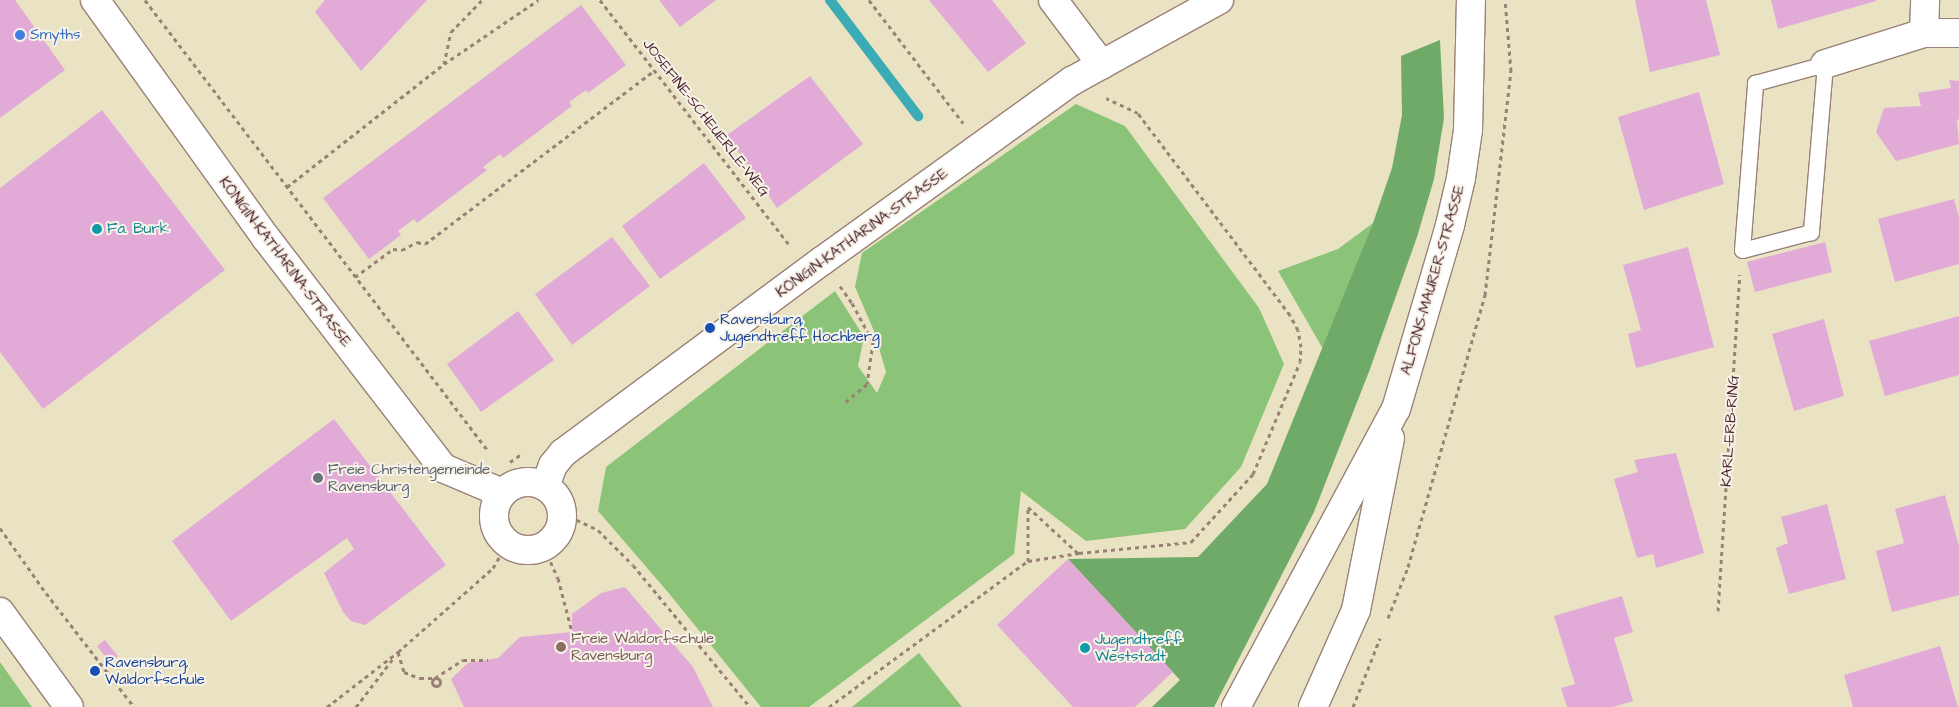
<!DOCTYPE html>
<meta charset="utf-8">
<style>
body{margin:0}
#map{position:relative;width:1959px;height:707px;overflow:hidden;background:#eae3c3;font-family:"Architects Daughter",sans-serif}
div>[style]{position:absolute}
.green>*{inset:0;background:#8bc478}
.forest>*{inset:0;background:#70aa68}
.stream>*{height:10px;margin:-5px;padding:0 5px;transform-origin:5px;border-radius:5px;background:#3bacb5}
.building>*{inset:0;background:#e1aad7}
.path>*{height:3px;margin-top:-1.5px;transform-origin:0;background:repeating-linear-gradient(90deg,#9a8177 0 4px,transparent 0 8px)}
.path>.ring{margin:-1.5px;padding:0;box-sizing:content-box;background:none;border:3px solid #9a8177;border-radius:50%}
.roads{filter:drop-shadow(1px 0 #9a8177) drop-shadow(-1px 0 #9a8177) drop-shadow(0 1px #9a8177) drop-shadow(0 -1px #9a8177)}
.service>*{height:15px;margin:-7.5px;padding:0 7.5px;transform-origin:7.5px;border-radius:7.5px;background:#fff}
.minor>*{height:28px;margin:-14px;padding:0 14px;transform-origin:14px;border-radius:14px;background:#fff}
.minor>.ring{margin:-14px;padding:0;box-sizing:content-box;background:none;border:28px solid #fff;border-radius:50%}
.tertiary>*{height:28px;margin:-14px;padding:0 14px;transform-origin:14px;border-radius:14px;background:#fff}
.dots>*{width:14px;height:14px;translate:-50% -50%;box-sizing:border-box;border:2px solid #f7f3e8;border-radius:50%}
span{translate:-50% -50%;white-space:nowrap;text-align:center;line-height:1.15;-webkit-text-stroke:4px #f7f3e8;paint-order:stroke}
.shop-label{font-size:15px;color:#366cbe}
.left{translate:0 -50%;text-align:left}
.street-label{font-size:15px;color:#4a1f2b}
.culture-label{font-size:15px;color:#0d838f}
.transit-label{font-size:15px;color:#164399}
.worship-label{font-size:15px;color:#5b616d}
.education-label{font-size:15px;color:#785e54}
</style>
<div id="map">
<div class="green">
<div style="clip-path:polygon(1076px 104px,1125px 126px,1259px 308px,1284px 364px,1241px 467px,1185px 529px,1086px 541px,1021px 491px,1014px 554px,809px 707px,761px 707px,667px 591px,598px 511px,606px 467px,835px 291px,864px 337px,858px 366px,877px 393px,886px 372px,874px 331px,855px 287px,862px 253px)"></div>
<div style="clip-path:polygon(1373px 223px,1323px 349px,1278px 271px,1338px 249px)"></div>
<div style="clip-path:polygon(919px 653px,962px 707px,852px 707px)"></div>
<div style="clip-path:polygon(0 662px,17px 686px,32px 707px,0 707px)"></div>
</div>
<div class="forest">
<div style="clip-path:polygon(1440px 40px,1444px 118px,1434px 179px,1417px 237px,1370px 369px,1314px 512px,1214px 707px,1152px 707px,1180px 680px,1068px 559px,1198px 557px,1267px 484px,1373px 223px,1392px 168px,1402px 115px,1401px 56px)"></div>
</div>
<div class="stream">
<div style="left:830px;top:0;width:146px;rotate:52.8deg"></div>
</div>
<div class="building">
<div style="clip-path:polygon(0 0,15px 0,65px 70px,0 118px)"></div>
<div style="clip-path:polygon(325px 0,427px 0,361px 71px,315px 12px)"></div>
<div style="clip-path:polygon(659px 0,716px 0,680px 27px)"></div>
<div style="clip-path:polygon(929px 0,992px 0,1026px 43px,988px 72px)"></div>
<div style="clip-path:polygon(1635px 0,1706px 0,1720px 55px,1650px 72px)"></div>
<div style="clip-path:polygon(1771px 0,1876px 0,1876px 1px,1778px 29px)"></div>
<div style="clip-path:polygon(581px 5px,626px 65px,588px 93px,586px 90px,569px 102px,572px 106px,503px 158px,500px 154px,483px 167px,487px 170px,417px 223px,414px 219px,398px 231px,401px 235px,369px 259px,323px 198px)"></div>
<div style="clip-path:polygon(810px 76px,863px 144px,777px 208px,727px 135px)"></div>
<div style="clip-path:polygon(1949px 80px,1959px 81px,1959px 119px,1957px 120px,1959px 144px,1896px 161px,1876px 132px,1884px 108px,1921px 106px,1918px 93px,1951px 88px)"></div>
<div style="clip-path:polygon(1699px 92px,1724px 184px,1644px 210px,1618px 117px)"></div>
<div style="clip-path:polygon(102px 110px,225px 270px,43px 409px,0 352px,0 188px)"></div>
<div style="clip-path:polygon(704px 163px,746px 218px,660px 279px,622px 226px)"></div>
<div style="clip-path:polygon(1954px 199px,1959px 217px,1959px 264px,1895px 282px,1878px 219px)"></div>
<div style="clip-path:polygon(612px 237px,650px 286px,572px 345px,535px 294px)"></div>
<div style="clip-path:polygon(1825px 242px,1832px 272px,1755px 292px,1747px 262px)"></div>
<div style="clip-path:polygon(1688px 247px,1714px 347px,1636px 368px,1628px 334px,1641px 330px,1623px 265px)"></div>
<div style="clip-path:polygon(518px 311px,554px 360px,481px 412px,447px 364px)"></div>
<div style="clip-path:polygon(1959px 316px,1959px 375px,1885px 396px,1869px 341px)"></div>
<div style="clip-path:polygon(1824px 319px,1844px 396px,1794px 411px,1772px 334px)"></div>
<div style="clip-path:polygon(334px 419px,446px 565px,365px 625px,351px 621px,343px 612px,324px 573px,354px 549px,347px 538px,231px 621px,172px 541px)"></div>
<div style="clip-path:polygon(1676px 453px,1704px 553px,1656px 568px,1653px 554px,1637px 558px,1614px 479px,1638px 472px,1634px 460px)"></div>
<div style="clip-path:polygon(1945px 495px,1959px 546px,1959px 595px,1892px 612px,1876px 551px,1904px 543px,1895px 509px)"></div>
<div style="clip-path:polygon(1827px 504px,1846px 579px,1789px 594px,1776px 548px,1788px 543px,1781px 517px)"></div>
<div style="clip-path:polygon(1068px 559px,1173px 672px,1135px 707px,1073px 707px,997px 625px)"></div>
<div style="clip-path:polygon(625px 587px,693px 667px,713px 707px,464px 707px,451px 679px,468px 663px,498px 658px,520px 637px,572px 632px,572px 614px,601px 593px)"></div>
<div style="clip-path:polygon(1622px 596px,1633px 632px,1614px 638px,1633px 701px,1613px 707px,1567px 707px,1561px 688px,1575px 684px,1554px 616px)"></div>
<div style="clip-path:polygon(105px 640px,118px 656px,110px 663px,97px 646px)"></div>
<div style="clip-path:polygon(1940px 646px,1958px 707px,1853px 707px,1844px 675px)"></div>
</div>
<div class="path">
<div style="left:145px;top:0;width:568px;rotate:52.73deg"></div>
<div style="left:600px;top:0;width:312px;rotate:52.3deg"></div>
<div style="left:869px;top:0;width:155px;rotate:52.6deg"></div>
<div style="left:444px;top:64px;width:114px;rotate:-34.2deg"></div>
<div style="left:287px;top:187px;width:199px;rotate:-38.1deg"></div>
<div style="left:444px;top:64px;width:33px;rotate:-78deg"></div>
<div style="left:451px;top:32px;width:45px;rotate:-45.9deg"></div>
<div style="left:355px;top:277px;width:47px;rotate:-36.4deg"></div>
<div style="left:393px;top:249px;width:9px;rotate:6deg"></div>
<div style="left:402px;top:250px;width:17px;rotate:-28deg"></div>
<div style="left:417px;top:242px;width:8px;rotate:14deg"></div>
<div style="left:425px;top:244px;width:288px;rotate:-37.1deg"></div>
<div style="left:840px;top:286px;width:21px;rotate:55deg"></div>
<div style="left:852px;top:303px;width:44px;rotate:61.7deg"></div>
<div style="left:873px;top:342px;width:42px;rotate:98.1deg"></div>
<div style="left:867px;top:384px;width:30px;rotate:140deg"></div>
<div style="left:510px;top:462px;width:16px;rotate:-35deg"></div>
<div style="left:562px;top:513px;width:40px;rotate:25deg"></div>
<div style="left:598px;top:530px;width:49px;rotate:45deg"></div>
<div style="left:633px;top:565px;width:184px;rotate:50.5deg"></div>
<div style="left:0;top:528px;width:80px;rotate:54.7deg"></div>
<div style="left:46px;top:593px;width:144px;rotate:52.3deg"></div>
<div style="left:544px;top:547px;width:34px;rotate:66deg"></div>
<div style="left:558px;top:578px;width:56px;rotate:75.5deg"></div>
<div style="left:1028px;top:561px;width:54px;rotate:-90deg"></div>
<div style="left:1028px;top:507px;width:68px;rotate:42.6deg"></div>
<div style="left:1718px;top:611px;width:337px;rotate:-86.3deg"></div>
<div style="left:1388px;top:618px;width:55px;rotate:-68.6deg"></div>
<div style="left:1408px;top:567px;width:283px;rotate:-74.2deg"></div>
<div style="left:1485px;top:295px;width:226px;rotate:-83.4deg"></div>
<div style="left:1511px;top:71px;width:71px;rotate:-94.8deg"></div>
<div style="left:398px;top:652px;width:21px;rotate:73deg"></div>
<div style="left:404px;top:672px;width:17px;rotate:21deg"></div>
<div style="left:420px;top:678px;width:15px"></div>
<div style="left:435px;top:678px;width:33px;rotate:-33deg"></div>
<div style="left:463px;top:660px;width:25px"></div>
<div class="ring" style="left:432px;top:678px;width:5px;height:5px"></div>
<div style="left:327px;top:707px;width:90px;rotate:-37.8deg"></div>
<div style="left:398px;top:652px;width:127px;rotate:-41.5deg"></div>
<div style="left:493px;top:568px;width:28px;rotate:-60deg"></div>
<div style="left:356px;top:707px;width:64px;rotate:-52.6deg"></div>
<div style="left:829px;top:707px;width:247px;rotate:-36.3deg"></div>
<div style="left:1028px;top:561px;width:52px;rotate:-8.9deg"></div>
<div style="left:1079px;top:553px;width:113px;rotate:-5.6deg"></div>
<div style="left:1191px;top:542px;width:92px;rotate:-47.6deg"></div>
<div style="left:1253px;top:474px;width:121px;rotate:-67.2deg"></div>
<div style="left:1300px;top:362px;width:15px;rotate:-86deg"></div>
<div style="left:1301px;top:347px;width:17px;rotate:-100deg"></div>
<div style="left:1298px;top:330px;width:17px;rotate:-118deg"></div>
<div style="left:1290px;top:315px;width:253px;rotate:-127deg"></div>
<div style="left:1138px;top:113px;width:35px;rotate:-155deg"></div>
<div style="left:1353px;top:707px;width:74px;rotate:-68.6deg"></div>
</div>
<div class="roads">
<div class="service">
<div style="left:1825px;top:64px;width:169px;rotate:94.8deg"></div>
<div style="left:1811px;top:232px;width:71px;rotate:165.4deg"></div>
<div style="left:1742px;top:250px;width:168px;rotate:-85.5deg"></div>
<div style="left:1755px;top:83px;width:73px;rotate:-15.2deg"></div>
</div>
<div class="minor">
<div style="left:95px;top:0;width:293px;rotate:54.3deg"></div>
<div style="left:266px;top:238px;width:290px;rotate:52.4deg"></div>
<div style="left:443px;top:468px;width:64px;rotate:23deg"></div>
<div style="left:1053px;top:0;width:81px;rotate:53deg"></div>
<div style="left:1924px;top:33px;width:33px;rotate:-88deg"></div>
<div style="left:1825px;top:64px;width:104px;rotate:-17.4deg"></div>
<div style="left:1924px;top:33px;width:35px"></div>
<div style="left:1396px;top:409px;width:192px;rotate:-73.6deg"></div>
<div style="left:1450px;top:225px;width:48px;rotate:-76.8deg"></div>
<div style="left:1461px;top:178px;width:49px;rotate:-81.7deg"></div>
<div style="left:1468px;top:130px;width:130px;rotate:-88.7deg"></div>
<div class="ring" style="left:494px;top:482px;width:40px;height:40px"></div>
<div style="left:545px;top:486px;width:22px;rotate:-69deg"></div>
<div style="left:553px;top:465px;width:16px;rotate:-50deg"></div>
<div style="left:563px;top:453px;width:322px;rotate:-36.6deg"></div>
<div style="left:822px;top:261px;width:308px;rotate:-35.8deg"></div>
<div style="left:1072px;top:81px;width:168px;rotate:-28.9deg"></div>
</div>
<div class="tertiary">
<div style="left:0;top:612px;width:117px;rotate:54deg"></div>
<div style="left:1236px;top:707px;width:338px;rotate:-61.8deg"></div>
<div style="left:1313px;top:707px;width:106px;rotate:-66.1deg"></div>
<div style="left:1356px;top:610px;width:175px;rotate:-78.8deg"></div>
</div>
</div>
<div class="dots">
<div style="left:20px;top:35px;background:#3f7fe0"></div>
<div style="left:97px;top:229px;background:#0f9aa8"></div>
<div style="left:710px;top:328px;background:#1a4fb4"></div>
<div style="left:318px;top:478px;background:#6b7280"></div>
<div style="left:561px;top:647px;background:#8d6e63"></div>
<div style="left:1085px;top:648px;background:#0f9aa8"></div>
<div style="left:95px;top:671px;background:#1a4fb4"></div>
</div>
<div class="shop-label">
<span class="left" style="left:30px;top:35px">Smyths</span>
</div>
<div class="street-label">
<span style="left:706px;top:118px;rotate:52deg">JOSEFINE-SCHEUERLE-WEG</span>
<span style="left:862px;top:233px;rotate:-36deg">KÖNIGIN-KATHARINA-STRASSE</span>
<span style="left:285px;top:262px;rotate:53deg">KÖNIGIN-KATHARINA-STRASSE</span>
<span style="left:1433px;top:280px;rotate:-74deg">ALFONS-MAURER-STRASSE</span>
<span style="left:1730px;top:431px;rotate:-86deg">KARL-ERB-RING</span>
</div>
<div class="culture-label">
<span class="left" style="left:107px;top:229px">Fa. Burk</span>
<span class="left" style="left:1095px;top:648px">Jugendtreff<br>Weststadt</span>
</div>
<div class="transit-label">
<span class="left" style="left:720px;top:328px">Ravensburg,<br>Jugendtreff Hochberg</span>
<span class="left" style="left:105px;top:671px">Ravensburg,<br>Waldorfschule</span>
</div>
<div class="worship-label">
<span class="left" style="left:328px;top:478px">Freie Christengemeinde<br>Ravensburg</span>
</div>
<div class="education-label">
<span class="left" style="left:571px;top:647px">Freie Waldorfschule<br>Ravensburg</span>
</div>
</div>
